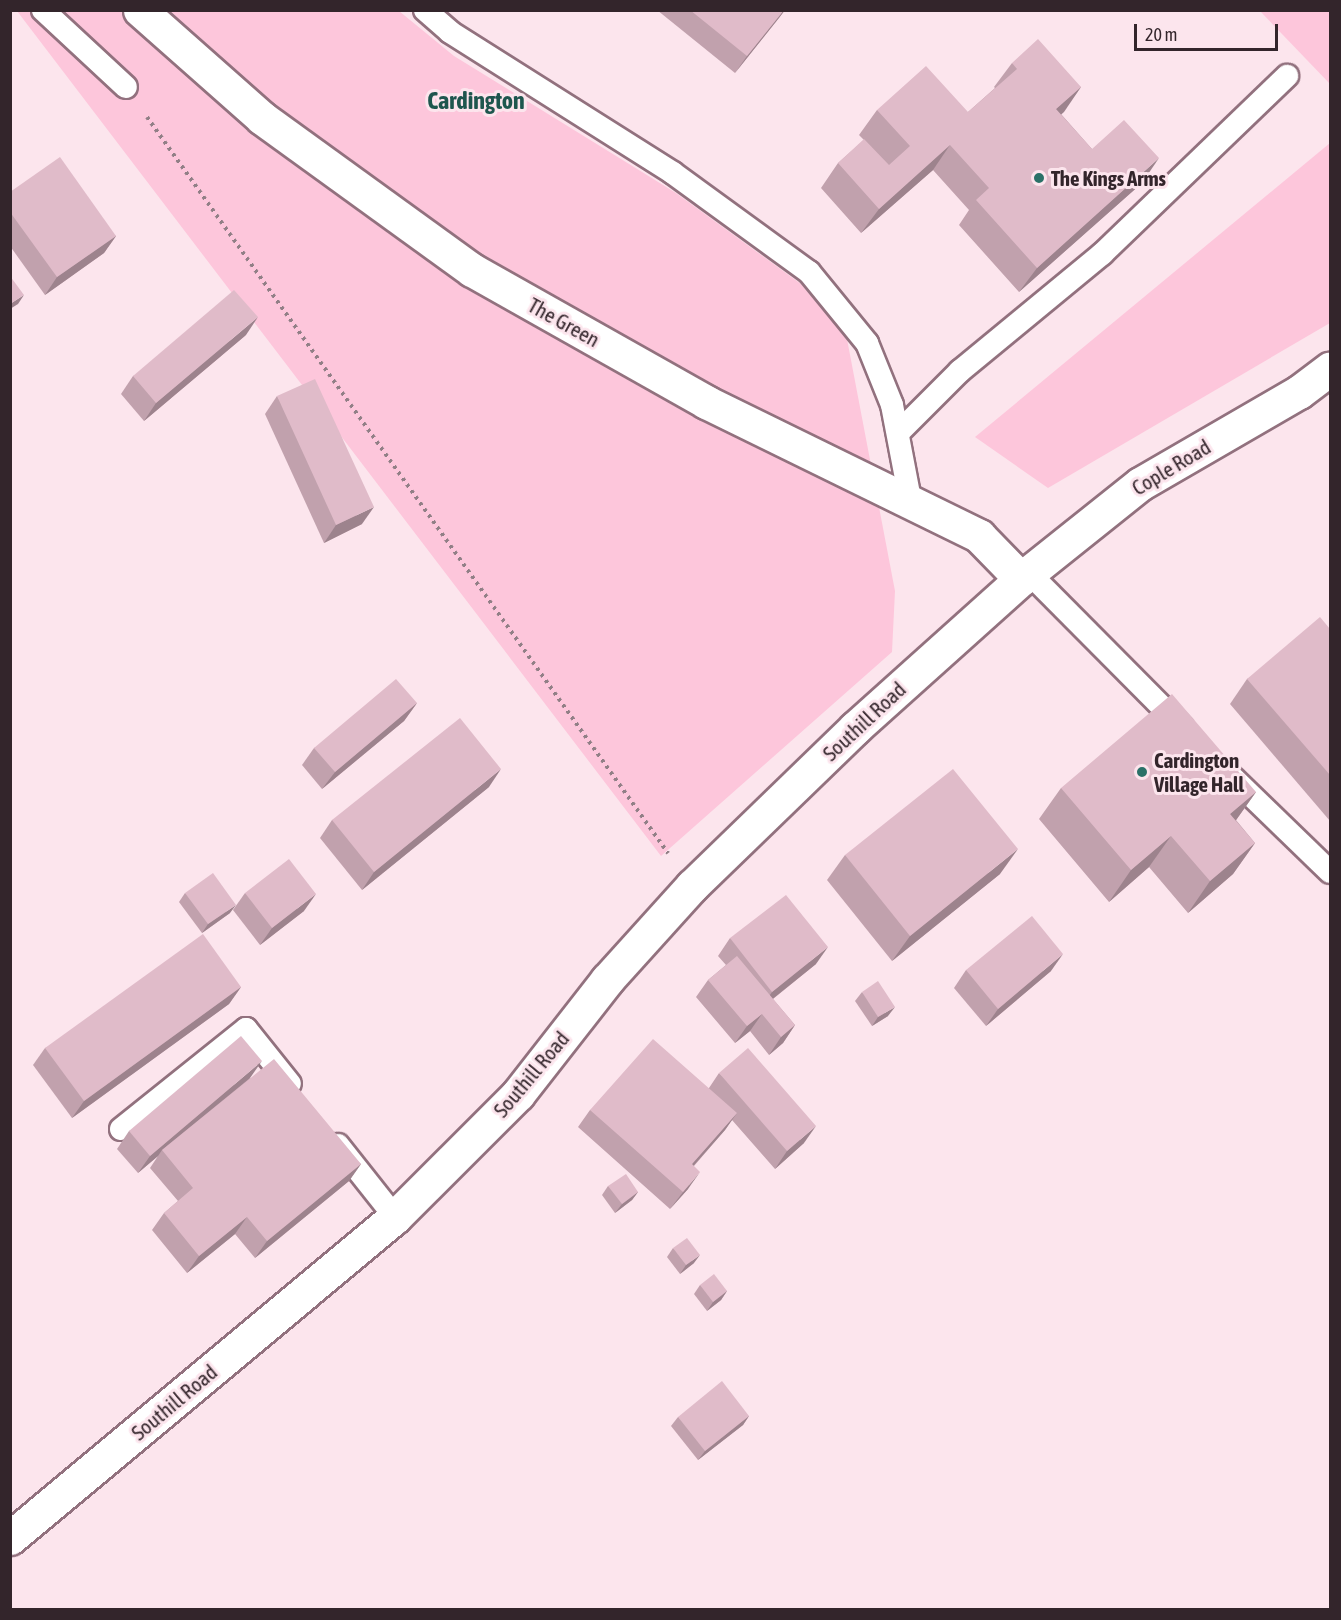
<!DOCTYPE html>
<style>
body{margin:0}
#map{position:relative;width:1341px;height:1620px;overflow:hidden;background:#fce5ed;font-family:"Asap Condensed",sans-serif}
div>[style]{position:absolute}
.green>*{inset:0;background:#fdc6db}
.path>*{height:4px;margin-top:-2px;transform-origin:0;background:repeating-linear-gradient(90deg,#917f86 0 3px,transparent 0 7.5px)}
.roads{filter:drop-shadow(2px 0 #92717e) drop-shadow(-2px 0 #92717e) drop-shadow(0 2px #92717e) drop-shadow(0 -2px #92717e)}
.lane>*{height:22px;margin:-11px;padding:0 11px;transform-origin:11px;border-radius:11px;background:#fff}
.street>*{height:33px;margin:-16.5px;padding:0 16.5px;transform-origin:16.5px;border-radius:16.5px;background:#fff}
.secondary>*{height:33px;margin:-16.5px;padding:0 16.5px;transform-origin:16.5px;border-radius:16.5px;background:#fff}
.wall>*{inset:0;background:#c1a1ad}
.shaded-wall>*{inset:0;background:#9d838d}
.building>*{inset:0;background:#e0bbc9}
.dots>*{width:16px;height:16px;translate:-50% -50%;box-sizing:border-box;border:3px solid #fce5ed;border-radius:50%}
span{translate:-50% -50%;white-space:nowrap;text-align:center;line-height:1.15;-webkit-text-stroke:6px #fce5ed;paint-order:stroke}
.poi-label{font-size:21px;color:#33252b;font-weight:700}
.left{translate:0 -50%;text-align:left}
.street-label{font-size:21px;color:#33252b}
.quarter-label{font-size:24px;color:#1e564e;font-weight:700}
.frame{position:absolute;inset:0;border:12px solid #33252b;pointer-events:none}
.scale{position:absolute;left:1134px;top:24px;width:144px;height:27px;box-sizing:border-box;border:3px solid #33252b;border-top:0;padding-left:8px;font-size:18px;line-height:21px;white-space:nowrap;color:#33252b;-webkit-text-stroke:4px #fce5ed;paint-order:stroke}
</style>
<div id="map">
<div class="green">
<div style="clip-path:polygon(17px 11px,399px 11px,454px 56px,676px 193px,801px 284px,847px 339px,895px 591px,892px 652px,661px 856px)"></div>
<div style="clip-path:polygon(1260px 11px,1330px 11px,1330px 84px)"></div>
<div style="clip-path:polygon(1330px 143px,1330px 323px,1048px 488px,975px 437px)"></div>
</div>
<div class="path">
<div style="left:147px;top:117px;width:902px;rotate:54.71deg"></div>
</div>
<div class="roads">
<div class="lane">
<div style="left:43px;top:10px;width:113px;rotate:42.9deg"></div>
<div style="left:425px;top:10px;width:33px;rotate:41deg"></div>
<div style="left:450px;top:32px;width:264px;rotate:32.3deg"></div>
<div style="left:673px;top:173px;width:168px;rotate:36.1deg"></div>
<div style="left:809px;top:272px;width:92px;rotate:50.8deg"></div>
<div style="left:867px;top:343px;width:67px;rotate:68deg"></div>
<div style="left:892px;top:405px;width:96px;rotate:79.2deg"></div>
<div style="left:898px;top:433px;width:88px;rotate:-45deg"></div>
<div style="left:960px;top:371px;width:184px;rotate:-39.5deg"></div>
<div style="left:1102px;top:254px;width:257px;rotate:-43.9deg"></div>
<div style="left:1028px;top:572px;width:218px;rotate:45.2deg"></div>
<div style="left:1230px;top:775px;width:139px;rotate:44.1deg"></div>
<div style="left:121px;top:1129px;width:160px;rotate:-38.7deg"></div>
<div style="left:246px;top:1029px;width:70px;rotate:51.3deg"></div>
<div style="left:338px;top:1145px;width:92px;rotate:51.6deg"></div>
</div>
<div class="street">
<div style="left:10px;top:1538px;width:501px;rotate:-39.82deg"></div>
<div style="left:395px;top:1217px;width:174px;rotate:-45deg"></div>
<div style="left:518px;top:1094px;width:145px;rotate:-52deg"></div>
<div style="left:607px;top:980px;width:127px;rotate:-47.9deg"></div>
<div style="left:692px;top:886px;width:227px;rotate:-44.1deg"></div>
<div style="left:855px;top:728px;width:223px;rotate:-41.9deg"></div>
</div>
<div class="secondary">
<div style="left:140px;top:10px;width:163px;rotate:41.5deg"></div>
<div style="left:262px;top:118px;width:259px;rotate:35.9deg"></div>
<div style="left:472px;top:270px;width:269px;rotate:29.4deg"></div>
<div style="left:706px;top:402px;width:304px;rotate:26.1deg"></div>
<div style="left:979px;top:536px;width:60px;rotate:45.7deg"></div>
<div style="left:1021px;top:579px;width:152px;rotate:-38.6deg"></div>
<div style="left:1140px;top:484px;width:184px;rotate:-30.1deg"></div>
<div style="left:1299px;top:392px;width:39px;rotate:-37deg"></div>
</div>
</div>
<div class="wall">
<div style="clip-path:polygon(657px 10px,785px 10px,735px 73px)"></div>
<div style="clip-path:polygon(1012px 63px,1081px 87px,1061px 114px,1092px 149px,1142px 183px,1019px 292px,959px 225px,969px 210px,933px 170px,861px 233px,821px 188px,838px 163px,864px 140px,859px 135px,877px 110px,968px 112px,995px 88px,994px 87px)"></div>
<div style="clip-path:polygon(10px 192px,116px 236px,104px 253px,45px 295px,10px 246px)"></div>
<div style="clip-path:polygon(246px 335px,144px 421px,121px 394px,133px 376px)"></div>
<div style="clip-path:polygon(277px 396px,362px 524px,324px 543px,265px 414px)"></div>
<div style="clip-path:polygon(1330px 629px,1330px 821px,1230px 704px,1247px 679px)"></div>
<div style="clip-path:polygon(417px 703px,404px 721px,322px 789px,302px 765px,314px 748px)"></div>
<div style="clip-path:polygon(489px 787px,362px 890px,320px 838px,332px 820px)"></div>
<div style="clip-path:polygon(1061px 788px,1256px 792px,1236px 820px,1255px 843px,1233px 874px,1188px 913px,1149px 867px,1109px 902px,1039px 819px)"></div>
<div style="clip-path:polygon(845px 855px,1000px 874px,892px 961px,827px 880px)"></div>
<div style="clip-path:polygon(185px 893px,230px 913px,202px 933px,179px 902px)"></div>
<div style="clip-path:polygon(245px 893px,304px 911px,260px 945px,233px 910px)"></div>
<div style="clip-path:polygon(730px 938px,816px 964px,773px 999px,795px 1025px,783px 1043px,769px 1055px,750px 1031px,735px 1043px,696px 997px,708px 980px,726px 965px,718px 956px)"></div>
<div style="clip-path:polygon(966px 970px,1051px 971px,986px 1026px,954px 988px)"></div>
<div style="clip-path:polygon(241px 987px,229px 1004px,72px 1118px,33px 1065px,45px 1048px)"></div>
<div style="clip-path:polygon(862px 992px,888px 1016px,872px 1026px,855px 1001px)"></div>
<div style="clip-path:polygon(719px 1073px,804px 1143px,775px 1169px,732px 1120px,725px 1130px,694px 1166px,688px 1189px,670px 1209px,578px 1127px,590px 1110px,709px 1088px)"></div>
<div style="clip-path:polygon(250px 1078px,361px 1164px,349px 1181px,255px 1258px,235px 1234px,187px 1273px,152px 1230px,164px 1213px,178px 1201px,150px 1168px,158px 1156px,138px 1173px,117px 1149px,129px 1131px)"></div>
<div style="clip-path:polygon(608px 1186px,638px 1192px,632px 1200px,615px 1213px,602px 1195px)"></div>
<div style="clip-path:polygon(673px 1248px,694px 1263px,680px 1274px,667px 1257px)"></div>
<div style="clip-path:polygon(700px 1285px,727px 1291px,721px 1300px,707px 1311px,694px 1294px)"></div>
<div style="clip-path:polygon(749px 1416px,743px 1425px,698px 1460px,671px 1426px,678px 1417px)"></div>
</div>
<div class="shaded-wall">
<div style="clip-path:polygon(784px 10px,785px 10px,779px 18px,735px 73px,747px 56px)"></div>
<div style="clip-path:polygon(1081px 87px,1064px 112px,1039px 134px,1056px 109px)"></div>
<div style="clip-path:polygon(950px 145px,933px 170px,861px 233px,879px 209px)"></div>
<div style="clip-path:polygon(1159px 158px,1142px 183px,1019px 292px,1037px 268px)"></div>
<div style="clip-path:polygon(116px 236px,104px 253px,45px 295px,57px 277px)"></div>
<div style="clip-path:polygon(24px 295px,18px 304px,10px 309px,10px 304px)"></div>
<div style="clip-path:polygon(258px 317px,246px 335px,144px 421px,156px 403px)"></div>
<div style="clip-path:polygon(374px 507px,362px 524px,324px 543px,336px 525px)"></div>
<div style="clip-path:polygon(417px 703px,404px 721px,322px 789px,335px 772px)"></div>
<div style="clip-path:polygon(501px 769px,489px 787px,362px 890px,374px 872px)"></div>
<div style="clip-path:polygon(1256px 792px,1234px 823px,1230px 814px)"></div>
<div style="clip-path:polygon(1171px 836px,1149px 867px,1109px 902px,1131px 870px)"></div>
<div style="clip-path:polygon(1255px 843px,1233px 874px,1188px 913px,1210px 881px)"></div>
<div style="clip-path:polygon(1018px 849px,1000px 874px,892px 961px,910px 936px)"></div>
<div style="clip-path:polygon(316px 894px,304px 911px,260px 945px,272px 928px)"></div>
<div style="clip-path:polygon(236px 905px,230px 913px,202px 933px,208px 924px)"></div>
<div style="clip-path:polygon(828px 947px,816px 964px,760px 1009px,772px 992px)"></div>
<div style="clip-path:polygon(1063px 954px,1051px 971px,986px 1026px,998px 1009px)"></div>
<div style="clip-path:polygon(241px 987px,229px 1004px,72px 1118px,84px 1101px)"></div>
<div style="clip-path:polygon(895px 1007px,888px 1016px,872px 1026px,878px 1017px)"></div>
<div style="clip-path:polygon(762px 1014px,750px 1031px,735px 1043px,747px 1026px)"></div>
<div style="clip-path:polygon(795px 1025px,783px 1043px,769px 1055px,781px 1037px)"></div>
<div style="clip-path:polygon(262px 1061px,250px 1078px,162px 1150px,158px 1156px,138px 1173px,150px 1156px)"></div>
<div style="clip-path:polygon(737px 1113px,725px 1130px,680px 1181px,692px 1164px)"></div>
<div style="clip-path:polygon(816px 1126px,804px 1143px,775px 1169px,787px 1151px)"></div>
<div style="clip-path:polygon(361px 1164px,349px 1181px,255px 1258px,267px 1241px)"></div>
<div style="clip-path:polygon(700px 1172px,688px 1189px,670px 1209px,683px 1192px)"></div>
<div style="clip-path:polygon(638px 1192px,632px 1200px,615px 1213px,622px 1204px)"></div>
<div style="clip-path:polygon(247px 1217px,235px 1234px,187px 1273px,199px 1256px)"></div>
<div style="clip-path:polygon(700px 1255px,694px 1263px,680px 1274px,686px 1265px)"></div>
<div style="clip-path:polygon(727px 1291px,721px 1300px,707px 1311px,713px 1302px)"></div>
<div style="clip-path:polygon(749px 1416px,743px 1425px,698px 1460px,705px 1451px)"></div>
</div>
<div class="building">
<div style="clip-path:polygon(690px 10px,784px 10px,747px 56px)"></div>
<div style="clip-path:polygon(1038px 39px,1081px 87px,1056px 109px,1092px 149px,1124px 120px,1159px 158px,1037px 268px,976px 200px,989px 188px,950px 145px,879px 209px,838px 163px,864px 139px,889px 165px,910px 146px,877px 110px,926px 66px,968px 112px,1017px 69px,1012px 63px)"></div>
<div style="clip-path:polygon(60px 157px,116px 236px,57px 277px,10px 212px,10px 192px)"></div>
<div style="clip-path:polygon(10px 276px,24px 295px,10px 304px)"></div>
<div style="clip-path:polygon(234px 290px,258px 317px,156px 403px,133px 376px)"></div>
<div style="clip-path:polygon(315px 379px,374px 507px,336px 525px,277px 396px)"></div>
<div style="clip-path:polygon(1320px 617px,1330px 629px,1330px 775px,1247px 679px)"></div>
<div style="clip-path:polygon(396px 679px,417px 703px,335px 772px,314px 748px)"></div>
<div style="clip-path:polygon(1172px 694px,1256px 792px,1230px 814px,1255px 843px,1210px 881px,1171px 836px,1131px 870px,1061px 788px)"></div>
<div style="clip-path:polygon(460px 718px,501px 769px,374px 872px,332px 820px)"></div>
<div style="clip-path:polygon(953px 769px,1018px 849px,910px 936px,845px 855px)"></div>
<div style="clip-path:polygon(289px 859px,316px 894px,272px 928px,245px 893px)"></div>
<div style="clip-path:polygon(213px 873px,236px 905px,208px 924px,185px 893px)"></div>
<div style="clip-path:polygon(786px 895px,828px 947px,772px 992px,730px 938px)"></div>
<div style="clip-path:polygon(1032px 916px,1063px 954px,998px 1009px,966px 970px)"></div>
<div style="clip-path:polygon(203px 934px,241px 987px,84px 1101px,45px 1048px)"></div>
<div style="clip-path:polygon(737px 956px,795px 1025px,781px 1037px,762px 1014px,747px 1026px,708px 980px)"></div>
<div style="clip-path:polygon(878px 981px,895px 1007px,878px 1017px,862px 992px)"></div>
<div style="clip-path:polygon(241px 1036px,262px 1061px,150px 1156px,129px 1131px)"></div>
<div style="clip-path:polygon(653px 1039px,737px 1113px,692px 1164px,700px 1172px,683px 1192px,590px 1110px)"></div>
<div style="clip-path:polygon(748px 1048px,816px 1126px,787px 1151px,719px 1073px)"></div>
<div style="clip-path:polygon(274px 1059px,361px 1164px,267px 1241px,247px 1217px,199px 1256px,164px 1213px,193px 1188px,162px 1150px)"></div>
<div style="clip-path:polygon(626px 1174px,638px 1192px,622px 1204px,608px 1186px)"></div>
<div style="clip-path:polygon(687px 1238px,700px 1255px,686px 1265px,673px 1248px)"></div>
<div style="clip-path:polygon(714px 1274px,727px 1291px,713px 1302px,700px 1285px)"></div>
<div style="clip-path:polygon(722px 1381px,749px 1416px,705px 1451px,678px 1417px)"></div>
</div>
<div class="dots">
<div style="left:1039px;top:178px;background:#2b7168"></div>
<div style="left:1142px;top:772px;background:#2b7168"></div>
</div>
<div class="poi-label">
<span class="left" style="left:1051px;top:178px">The Kings Arms</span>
<span class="left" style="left:1154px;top:772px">Cardington<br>Village Hall</span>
</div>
<div class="street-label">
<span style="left:564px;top:322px;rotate:29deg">The Green</span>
<span style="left:1171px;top:467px;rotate:-31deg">Cople Road</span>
<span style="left:864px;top:721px;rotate:-43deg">Southill Road</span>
<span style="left:531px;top:1074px;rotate:-50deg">Southill Road</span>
<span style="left:174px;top:1402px;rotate:-40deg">Southill Road</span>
</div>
<div class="quarter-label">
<span style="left:476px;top:101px">Cardington</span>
</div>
<div class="frame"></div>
<div class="scale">20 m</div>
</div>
